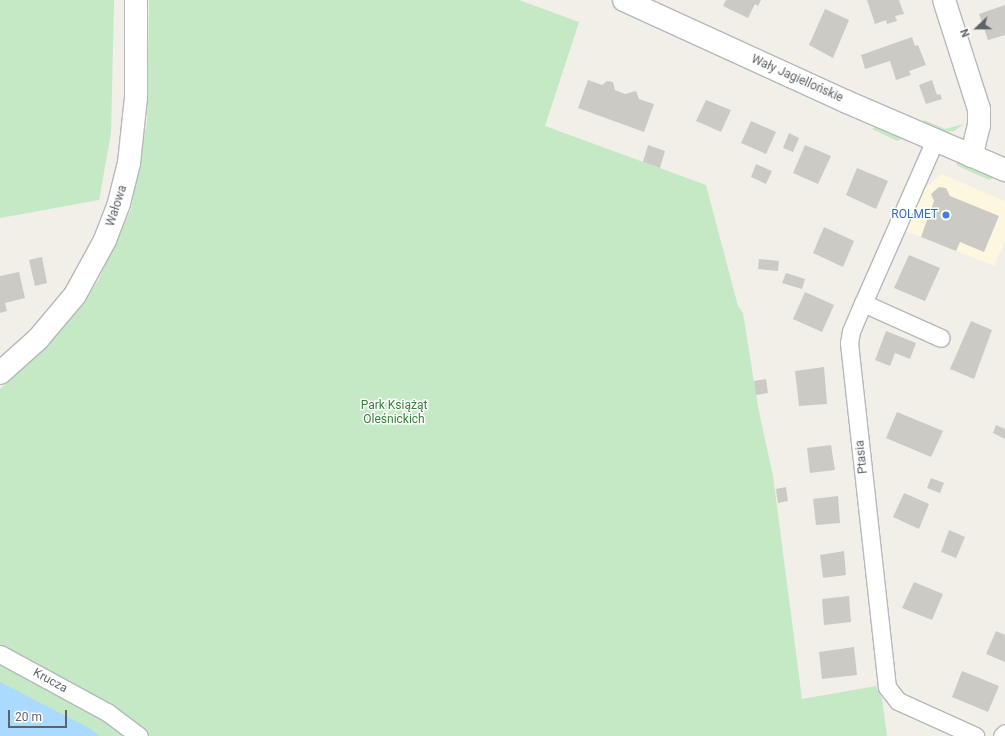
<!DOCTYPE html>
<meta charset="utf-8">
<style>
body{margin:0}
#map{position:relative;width:1005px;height:736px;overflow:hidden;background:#f1efe8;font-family:Roboto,sans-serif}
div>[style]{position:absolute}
.commercial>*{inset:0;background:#fef7e0}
.green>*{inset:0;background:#c5e8c5}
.water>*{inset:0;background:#aadaff}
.building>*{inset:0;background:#cccac5}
.roads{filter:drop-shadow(1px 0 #b5b8bc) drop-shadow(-1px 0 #b5b8bc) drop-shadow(0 1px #b5b8bc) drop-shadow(0 -1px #b5b8bc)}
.minor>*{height:17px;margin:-8.5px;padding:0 8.5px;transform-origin:8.5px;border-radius:8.5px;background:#fff}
.tertiary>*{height:22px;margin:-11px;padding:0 11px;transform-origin:11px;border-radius:11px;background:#fff}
.dots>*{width:11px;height:11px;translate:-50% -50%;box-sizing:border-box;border:2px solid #fff;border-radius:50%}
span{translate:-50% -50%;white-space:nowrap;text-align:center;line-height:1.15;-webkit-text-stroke:3px #fff;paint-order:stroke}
.street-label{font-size:12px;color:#5f6368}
.shop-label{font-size:12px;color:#366cbe}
.right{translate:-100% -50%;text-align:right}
.park-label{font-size:12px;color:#348238}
.north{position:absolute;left:957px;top:8px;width:40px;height:40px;-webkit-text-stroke:3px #fff;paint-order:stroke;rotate:248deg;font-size:11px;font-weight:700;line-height:16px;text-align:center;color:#5f6368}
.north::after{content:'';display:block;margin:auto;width:14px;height:18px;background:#5f6368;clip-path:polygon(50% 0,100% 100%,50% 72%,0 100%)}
.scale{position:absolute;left:8px;top:710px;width:59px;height:18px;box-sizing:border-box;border:2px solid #5f6368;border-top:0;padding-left:5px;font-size:12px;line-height:14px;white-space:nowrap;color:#5f6368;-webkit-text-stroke:3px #fff;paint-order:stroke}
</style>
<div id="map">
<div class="commercial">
<div style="clip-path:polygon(941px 174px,1005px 201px,1005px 241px,994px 266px,906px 231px,924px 189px)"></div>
</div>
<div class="green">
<div style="clip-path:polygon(0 0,114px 0,111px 133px,99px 200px,0 218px)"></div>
<div style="clip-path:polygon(149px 0,519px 0,579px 22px,545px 126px,706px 185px,738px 306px,743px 313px,758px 407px,773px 476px,802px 699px,876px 686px,882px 699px,887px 736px,0 736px,0 389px,48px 346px,98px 281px,131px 209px,147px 122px)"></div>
<div style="clip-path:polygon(924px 120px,945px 129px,964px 124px,954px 131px,943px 132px,921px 124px)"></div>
<div style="clip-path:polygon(878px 125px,903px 136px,901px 139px,897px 141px,872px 129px)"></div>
<div style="clip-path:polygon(954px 158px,995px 176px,994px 178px,989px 180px,958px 166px)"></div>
</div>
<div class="water">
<div style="clip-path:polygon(0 682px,89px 728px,100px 736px,0 736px)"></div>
</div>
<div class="building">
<div style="clip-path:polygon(726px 0,761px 0,758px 6px,755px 4px,748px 18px,723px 6px)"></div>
<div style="clip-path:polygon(867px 0,899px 0,904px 14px,895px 16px,897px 21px,887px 24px,886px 20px,875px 24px)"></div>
<div style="clip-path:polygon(1005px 5px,1005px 35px,988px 40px,979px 14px)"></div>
<div style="clip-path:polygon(825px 9px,849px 20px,833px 58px,809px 45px)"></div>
<div style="clip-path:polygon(912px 37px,915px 46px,918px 45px,926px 65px,909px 71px,911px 75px,896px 80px,890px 61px,865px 69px,861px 55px)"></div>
<div style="clip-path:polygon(588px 80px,602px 85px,607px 81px,613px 82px,615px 90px,625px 94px,636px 91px,639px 99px,654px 104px,644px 132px,578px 108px)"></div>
<div style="clip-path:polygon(932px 80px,937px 95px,940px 94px,942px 99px,926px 104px,919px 85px)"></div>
<div style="clip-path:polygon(706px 100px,731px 110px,721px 132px,696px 121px)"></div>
<div style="clip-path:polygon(751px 121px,776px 132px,766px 154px,741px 143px)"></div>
<div style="clip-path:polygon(789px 133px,799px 138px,793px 152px,783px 148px)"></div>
<div style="clip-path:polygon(648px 145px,665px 151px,660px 168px,643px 162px)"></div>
<div style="clip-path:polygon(805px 145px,831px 156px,818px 184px,793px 173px)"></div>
<div style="clip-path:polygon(756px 164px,772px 171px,766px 184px,751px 177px)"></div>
<div style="clip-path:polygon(857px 168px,888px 181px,876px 209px,846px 195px)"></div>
<div style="clip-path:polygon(939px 187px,946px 188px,950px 196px,999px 216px,984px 252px,960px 242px,956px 251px,921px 237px,934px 201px,931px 194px)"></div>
<div style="clip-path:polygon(824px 227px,854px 241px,843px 267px,813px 253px)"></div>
<div style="clip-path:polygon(909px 255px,940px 268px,925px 301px,894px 288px)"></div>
<div style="clip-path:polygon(42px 257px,47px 283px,35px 286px,29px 260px)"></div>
<div style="clip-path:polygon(759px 259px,779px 261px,778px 271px,758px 269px)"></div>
<div style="clip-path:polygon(19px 272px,25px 298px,5px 303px,7px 311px,0 313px,0 276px)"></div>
<div style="clip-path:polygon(786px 273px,805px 279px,802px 289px,782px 283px)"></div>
<div style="clip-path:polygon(805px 292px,834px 305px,822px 332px,793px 319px)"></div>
<div style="clip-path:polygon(971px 321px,992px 330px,974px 379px,950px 369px)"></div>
<div style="clip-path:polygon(886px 331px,916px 343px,910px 359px,895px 353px,890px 366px,875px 360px)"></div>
<div style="clip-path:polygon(824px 367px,827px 404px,799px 406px,795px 371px)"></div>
<div style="clip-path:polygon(766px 379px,768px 393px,756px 395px,754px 381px)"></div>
<div style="clip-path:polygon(897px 412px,943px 431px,931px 457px,886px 438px)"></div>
<div style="clip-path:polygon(996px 425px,1005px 429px,1005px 439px,993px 433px)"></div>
<div style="clip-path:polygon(831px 445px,835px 470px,810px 473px,807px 448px)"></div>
<div style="clip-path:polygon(931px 478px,944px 483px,940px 493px,927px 488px)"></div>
<div style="clip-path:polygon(786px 487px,788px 501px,778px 503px,776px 489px)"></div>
<div style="clip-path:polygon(904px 493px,929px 504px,919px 529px,893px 517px)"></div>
<div style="clip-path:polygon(838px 496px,840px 523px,816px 525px,813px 499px)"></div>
<div style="clip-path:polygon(949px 530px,965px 537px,956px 558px,941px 552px)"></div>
<div style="clip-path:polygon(844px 551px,846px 575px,823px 578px,820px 555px)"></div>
<div style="clip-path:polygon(914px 582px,943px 594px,932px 620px,902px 608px)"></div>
<div style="clip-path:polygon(849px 596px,851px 622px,824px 625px,822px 599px)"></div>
<div style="clip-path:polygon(996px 631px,1005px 635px,1005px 662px,986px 654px)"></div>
<div style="clip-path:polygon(854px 647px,857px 675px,822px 679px,819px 652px)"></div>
<div style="clip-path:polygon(962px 671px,999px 686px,988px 712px,952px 697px)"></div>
</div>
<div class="roads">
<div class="minor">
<div style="left:935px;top:140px;width:178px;rotate:113.8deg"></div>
<div style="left:863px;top:303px;width:30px;rotate:113deg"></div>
<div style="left:851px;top:331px;width:12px;rotate:99deg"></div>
<div style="left:849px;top:343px;width:346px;rotate:83.7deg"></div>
<div style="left:887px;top:687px;width:18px;rotate:52deg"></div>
<div style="left:898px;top:701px;width:85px;rotate:24.4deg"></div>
<div style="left:863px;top:303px;width:85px;rotate:24.2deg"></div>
<div style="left:0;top:654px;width:122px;rotate:28.5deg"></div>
<div style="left:107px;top:712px;width:40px;rotate:37deg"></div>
<div style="left:1002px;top:736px;width:4px;rotate:-45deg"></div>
</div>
<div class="tertiary">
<div style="left:624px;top:0;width:245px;rotate:24.6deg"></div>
<div style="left:847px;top:102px;width:172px;rotate:23.3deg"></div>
<div style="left:944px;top:0;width:114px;rotate:72.2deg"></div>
<div style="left:979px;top:109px;width:16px;rotate:90deg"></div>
<div style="left:979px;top:125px;width:32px;rotate:104deg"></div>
<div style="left:0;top:373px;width:51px;rotate:-41.8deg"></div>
<div style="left:38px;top:339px;width:57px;rotate:-49.9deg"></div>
<div style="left:75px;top:295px;width:63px;rotate:-61.4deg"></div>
<div style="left:105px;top:240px;width:40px;rotate:-69deg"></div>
<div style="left:119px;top:203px;width:41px;rotate:-76deg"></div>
<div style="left:129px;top:163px;width:66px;rotate:-83.9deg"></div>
<div style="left:136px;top:97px;width:97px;rotate:-90deg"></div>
</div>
</div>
<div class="dots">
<div style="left:946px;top:215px;background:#3f7fe0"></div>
</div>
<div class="street-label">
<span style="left:797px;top:79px;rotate:24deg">Wały Jagiellońskie</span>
<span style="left:117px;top:206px;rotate:-72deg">Wałowa</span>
<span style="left:862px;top:457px;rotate:-96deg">Ptasia</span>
<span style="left:50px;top:681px;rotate:29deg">Krucza</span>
</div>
<div class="shop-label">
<span class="right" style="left:938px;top:215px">ROLMET</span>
</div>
<div class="park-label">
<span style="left:394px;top:413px">Park Książąt<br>Oleśnickich</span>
</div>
<div class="north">N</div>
<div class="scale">20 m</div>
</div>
